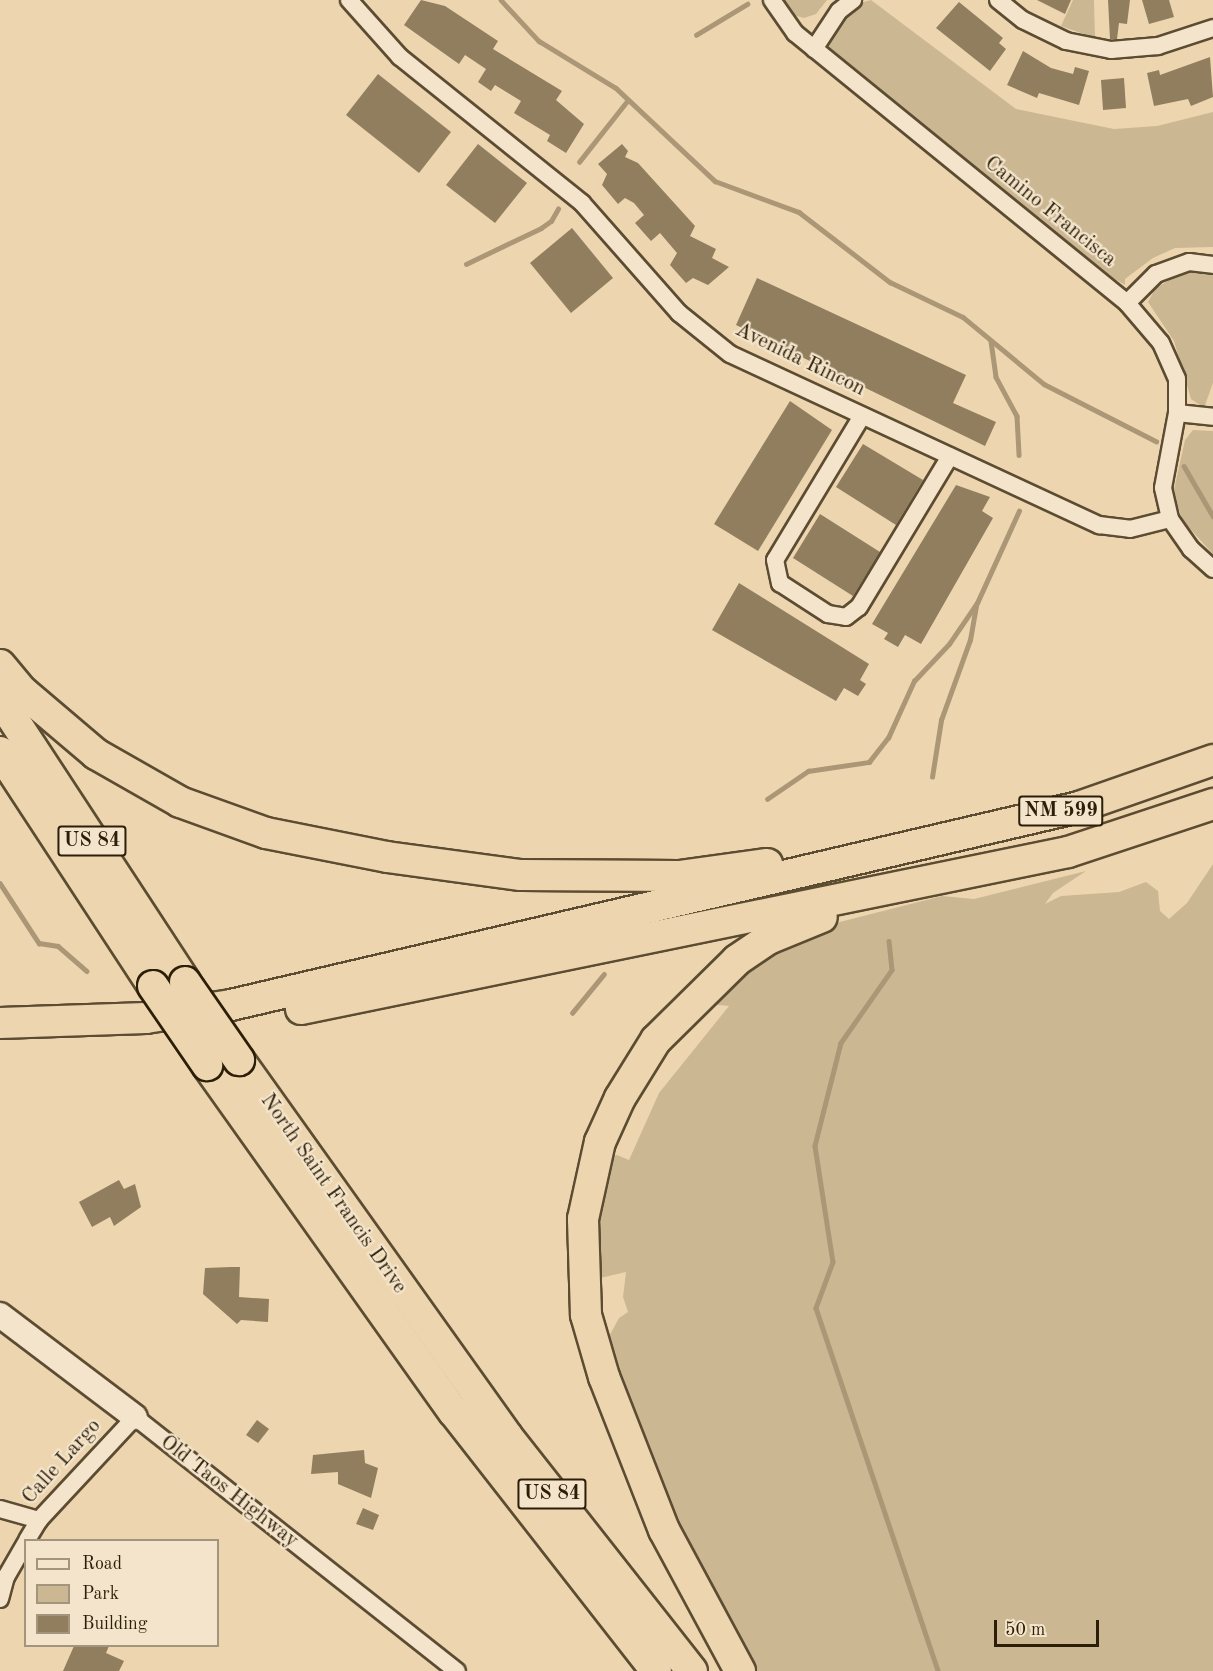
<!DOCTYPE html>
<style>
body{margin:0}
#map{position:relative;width:1213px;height:1671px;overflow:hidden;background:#edd6af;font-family:"Old Standard TT",serif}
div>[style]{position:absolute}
.green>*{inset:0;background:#ccb793}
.stream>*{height:4.5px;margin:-2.25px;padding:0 2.25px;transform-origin:2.25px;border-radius:2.25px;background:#ab9776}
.building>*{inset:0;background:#907e5f}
.roads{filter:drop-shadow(2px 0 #5c4c32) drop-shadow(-2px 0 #5c4c32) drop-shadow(0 2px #5c4c32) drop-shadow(0 -2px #5c4c32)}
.street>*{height:16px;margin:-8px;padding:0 8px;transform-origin:8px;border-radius:8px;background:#f3e4cb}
.secondary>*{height:24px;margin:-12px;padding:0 12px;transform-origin:12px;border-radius:12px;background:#f3e4cb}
.highway>*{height:30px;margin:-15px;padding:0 15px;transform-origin:15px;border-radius:15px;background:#edd6af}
.bridges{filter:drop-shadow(2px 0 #2c1e08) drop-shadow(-2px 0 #2c1e08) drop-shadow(0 2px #2c1e08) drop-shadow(0 -2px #2c1e08)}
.highway-bridge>*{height:30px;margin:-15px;padding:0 15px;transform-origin:15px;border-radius:15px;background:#edd6af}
span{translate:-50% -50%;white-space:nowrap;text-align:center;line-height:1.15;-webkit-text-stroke:4.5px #f3e4cb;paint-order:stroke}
.shield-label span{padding:2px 4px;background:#f3e4cb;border:2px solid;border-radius:4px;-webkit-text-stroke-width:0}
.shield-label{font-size:20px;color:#2c1e08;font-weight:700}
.street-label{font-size:21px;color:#2c1e08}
.legend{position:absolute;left:24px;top:1539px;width:195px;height:108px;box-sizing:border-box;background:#f3e4cb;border:2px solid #a3957d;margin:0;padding:8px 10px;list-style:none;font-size:18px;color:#2c1e08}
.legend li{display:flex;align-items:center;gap:12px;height:30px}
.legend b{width:30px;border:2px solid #a3957d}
.scale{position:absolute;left:994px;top:1620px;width:105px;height:27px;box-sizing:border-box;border:3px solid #2c1e08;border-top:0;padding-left:8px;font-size:18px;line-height:21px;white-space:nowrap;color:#2c1e08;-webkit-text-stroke:4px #f3e4cb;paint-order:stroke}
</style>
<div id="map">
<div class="green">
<div style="clip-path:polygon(782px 0,827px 0,816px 14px,804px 18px,793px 15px)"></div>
<div style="clip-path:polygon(871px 0,1016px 109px,1114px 129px,1157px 126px,1213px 112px,1213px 247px,1175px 248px,1153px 258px,1125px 279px,1125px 285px,1115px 279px,830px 52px,829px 41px,842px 21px,860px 3px)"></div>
<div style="clip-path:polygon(1073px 0,1094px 0,1095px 38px,1061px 26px)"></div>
<div style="clip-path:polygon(1180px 273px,1213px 273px,1213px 383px,1204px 408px,1191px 399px,1174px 341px,1148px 302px,1155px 289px)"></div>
<div style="clip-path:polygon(1193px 430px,1213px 431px,1213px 554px,1183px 521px,1173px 494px,1185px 440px)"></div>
<div style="clip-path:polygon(1213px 864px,1213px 1671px,751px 1671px,644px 1459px,607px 1340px,619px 1318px,628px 1312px,623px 1297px,626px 1272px,596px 1279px,593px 1234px,609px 1158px,617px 1155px,629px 1160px,659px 1093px,729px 1006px,708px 1004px,755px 960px,824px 926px,942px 896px,974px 899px,1086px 871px,1053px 893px,1045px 904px,1061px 896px,1119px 892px,1146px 882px,1158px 891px,1160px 911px,1169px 919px,1187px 903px)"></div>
</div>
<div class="stream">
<div style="left:501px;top:0;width:56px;rotate:47.2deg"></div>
<div style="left:539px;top:41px;width:90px;rotate:31.4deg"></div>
<div style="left:616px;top:88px;width:136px;rotate:43.2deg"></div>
<div style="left:715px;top:181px;width:90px;rotate:20.3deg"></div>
<div style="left:799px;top:212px;width:115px;rotate:37.6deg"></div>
<div style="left:890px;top:282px;width:81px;rotate:25.6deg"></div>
<div style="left:963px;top:317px;width:105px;rotate:39.6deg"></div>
<div style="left:1044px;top:384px;width:126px;rotate:27deg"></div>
<div style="left:696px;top:35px;width:60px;rotate:-31.3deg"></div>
<div style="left:579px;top:162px;width:79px;rotate:-51.7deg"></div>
<div style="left:466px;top:264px;width:83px;rotate:-25.6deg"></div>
<div style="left:541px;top:228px;width:12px;rotate:-35deg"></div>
<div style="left:551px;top:221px;width:14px;rotate:-60deg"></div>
<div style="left:991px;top:341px;width:36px;rotate:82deg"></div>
<div style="left:996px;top:377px;width:44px;rotate:61.7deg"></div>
<div style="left:1017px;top:416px;width:39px;rotate:87deg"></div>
<div style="left:1184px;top:466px;width:58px;rotate:59.9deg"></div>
<div style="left:932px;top:777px;width:58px;rotate:-81deg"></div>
<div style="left:941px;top:720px;width:85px;rotate:-70.1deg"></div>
<div style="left:970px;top:640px;width:35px;rotate:-80deg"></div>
<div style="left:767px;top:799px;width:50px;rotate:-34.3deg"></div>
<div style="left:808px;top:771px;width:62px;rotate:-8.4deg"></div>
<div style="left:869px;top:762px;width:31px;rotate:-52deg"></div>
<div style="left:888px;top:738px;width:63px;rotate:-65.5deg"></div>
<div style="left:914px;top:681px;width:51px;rotate:-46.6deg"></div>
<div style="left:949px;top:644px;width:50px;rotate:-55.7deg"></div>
<div style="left:977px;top:603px;width:101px;rotate:-65.5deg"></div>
<div style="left:0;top:883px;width:72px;rotate:57deg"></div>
<div style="left:39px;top:943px;width:19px;rotate:9deg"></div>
<div style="left:58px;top:946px;width:38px;rotate:41deg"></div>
<div style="left:889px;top:941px;width:29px;rotate:84deg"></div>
<div style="left:892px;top:970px;width:89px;rotate:124.9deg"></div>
<div style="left:841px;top:1043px;width:106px;rotate:104.2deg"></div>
<div style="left:815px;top:1146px;width:117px;rotate:81.2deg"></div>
<div style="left:833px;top:1262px;width:49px;rotate:110.3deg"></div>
<div style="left:816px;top:1308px;width:383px;rotate:71.4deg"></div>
<div style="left:572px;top:1013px;width:50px;rotate:-50.6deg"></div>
</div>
<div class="building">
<div style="clip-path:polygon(421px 0,445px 6px,498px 41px,493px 49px,562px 91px,556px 100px,584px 124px,566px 153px,547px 141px,550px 135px,514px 113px,521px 101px,495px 85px,491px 91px,478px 82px,486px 69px,465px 55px,459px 64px,404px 25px)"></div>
<div style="clip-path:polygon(1037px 0,1071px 0,1065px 14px)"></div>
<div style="clip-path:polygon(1108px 0,1130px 0,1127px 24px,1119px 23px,1117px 39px,1110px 39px)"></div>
<div style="clip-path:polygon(1142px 0,1169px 0,1174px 17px,1149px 24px)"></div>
<div style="clip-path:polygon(959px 2px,1003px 38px,999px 43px,1006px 49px,990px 71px,936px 28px)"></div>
<div style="clip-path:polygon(1023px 51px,1051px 68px,1073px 74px,1075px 67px,1089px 71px,1079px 105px,1039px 93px,1037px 98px,1007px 85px)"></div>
<div style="clip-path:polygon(1210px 57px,1213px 97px,1191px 106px,1188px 99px,1154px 106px,1147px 73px,1159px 70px,1160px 75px)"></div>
<div style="clip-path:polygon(378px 74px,451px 132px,419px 173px,346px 115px)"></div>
<div style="clip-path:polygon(1124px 78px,1126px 108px,1103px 110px,1101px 80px)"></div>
<div style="clip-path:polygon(478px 144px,527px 183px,495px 223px,446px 185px)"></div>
<div style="clip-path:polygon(622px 144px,628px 151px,625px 157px,638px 163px,695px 226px,690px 236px,716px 249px,712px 258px,729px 267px,708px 285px,693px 278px,686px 283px,670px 265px,677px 253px,660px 233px,651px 241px,635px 223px,644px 215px,634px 203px,625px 198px,618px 204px,602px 185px,607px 174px,598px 164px)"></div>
<div style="clip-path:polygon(572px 228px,613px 278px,571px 313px,530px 263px)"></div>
<div style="clip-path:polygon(757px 278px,966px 375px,953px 403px,996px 422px,985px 446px,736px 325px)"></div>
<div style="clip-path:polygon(790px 401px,832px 430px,758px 551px,714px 524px)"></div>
<div style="clip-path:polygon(863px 444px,923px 480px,896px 525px,836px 487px)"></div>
<div style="clip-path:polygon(956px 485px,990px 497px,982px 511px,993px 518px,921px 644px,905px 635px,898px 647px,884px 639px,888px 633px,872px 624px)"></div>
<div style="clip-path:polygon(820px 514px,880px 552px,853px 596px,793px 558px)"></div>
<div style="clip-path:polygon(739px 583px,869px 664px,860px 680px,866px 684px,858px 696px,844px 688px,836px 701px,712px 630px)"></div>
<div style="clip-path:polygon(119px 1180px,124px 1189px,135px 1184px,141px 1207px,114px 1226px,110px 1217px,92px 1227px,79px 1202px)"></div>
<div style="clip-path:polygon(231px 1267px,240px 1267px,239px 1297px,269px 1299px,268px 1322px,241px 1320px,237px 1324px,203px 1294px,205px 1268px)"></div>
<div style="clip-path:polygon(257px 1420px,269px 1429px,258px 1443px,246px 1435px)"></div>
<div style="clip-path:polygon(364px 1450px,365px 1463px,378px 1468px,371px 1498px,338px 1484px,338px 1472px,311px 1474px,313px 1455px)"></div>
<div style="clip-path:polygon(363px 1508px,379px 1515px,373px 1530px,356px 1524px)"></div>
<div style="clip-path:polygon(74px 1646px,109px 1646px,106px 1653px,124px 1661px,119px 1671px,63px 1671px)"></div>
</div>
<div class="roads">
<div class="street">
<div style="left:349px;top:0;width:76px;rotate:48.2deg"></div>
<div style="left:400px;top:57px;width:233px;rotate:38.7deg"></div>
<div style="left:582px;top:203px;width:147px;rotate:48.6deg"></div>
<div style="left:679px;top:313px;width:65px;rotate:38.8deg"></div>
<div style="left:730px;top:354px;width:407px;rotate:24.9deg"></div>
<div style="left:1099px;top:525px;width:31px;rotate:7deg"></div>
<div style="left:1130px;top:529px;width:41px;rotate:-14deg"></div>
<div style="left:772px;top:0;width:40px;rotate:55.1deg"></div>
<div style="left:795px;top:33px;width:428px;rotate:39.1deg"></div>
<div style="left:1127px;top:303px;width:52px;rotate:49.6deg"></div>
<div style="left:1161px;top:343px;width:39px;rotate:66deg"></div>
<div style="left:1177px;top:379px;width:34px;rotate:90deg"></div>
<div style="left:1177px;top:413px;width:76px;rotate:100.6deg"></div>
<div style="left:1163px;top:488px;width:32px;rotate:77deg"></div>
<div style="left:1170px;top:519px;width:37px;rotate:55deg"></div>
<div style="left:1191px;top:549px;width:30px;rotate:42deg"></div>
<div style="left:998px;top:0;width:32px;rotate:39deg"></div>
<div style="left:1023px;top:20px;width:48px;rotate:26deg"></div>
<div style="left:1066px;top:41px;width:46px;rotate:11.3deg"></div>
<div style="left:1111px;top:50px;width:47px;rotate:-4.9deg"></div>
<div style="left:1158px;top:46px;width:58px;rotate:-18.1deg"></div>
<div style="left:814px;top:49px;width:45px;rotate:-56.7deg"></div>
<div style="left:839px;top:11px;width:18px;rotate:-38deg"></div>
<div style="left:1127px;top:303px;width:41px;rotate:-45deg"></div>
<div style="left:1156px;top:274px;width:35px;rotate:-20deg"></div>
<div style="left:1189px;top:262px;width:24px;rotate:7deg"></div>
<div style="left:1177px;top:413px;width:36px;rotate:6deg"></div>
<div style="left:862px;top:416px;width:168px;rotate:121.1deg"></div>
<div style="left:775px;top:560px;width:24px;rotate:78deg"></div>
<div style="left:780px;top:583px;width:57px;rotate:32.9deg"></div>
<div style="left:828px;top:614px;width:18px;rotate:9deg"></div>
<div style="left:846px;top:617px;width:16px;rotate:-38deg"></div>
<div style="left:859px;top:607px;width:176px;rotate:-58.9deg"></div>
<div style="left:0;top:1509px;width:41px;rotate:15.8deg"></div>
<div style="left:27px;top:1540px;width:23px;rotate:-59deg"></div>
<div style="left:39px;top:1520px;width:141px;rotate:-47deg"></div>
<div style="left:135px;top:1417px;width:410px;rotate:38.3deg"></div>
<div style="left:0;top:1599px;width:23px;rotate:-75deg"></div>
<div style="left:6px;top:1577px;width:39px;rotate:-60deg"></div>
</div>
<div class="secondary">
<div style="left:0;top:1315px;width:169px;rotate:37.1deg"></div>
</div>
<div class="highway">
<div style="left:0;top:665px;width:35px;rotate:50deg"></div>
<div style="left:23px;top:692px;width:96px;rotate:40.3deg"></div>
<div style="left:96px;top:754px;width:97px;rotate:29.7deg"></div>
<div style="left:180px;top:802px;width:91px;rotate:19.8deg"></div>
<div style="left:266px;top:833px;width:123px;rotate:11.2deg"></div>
<div style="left:387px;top:857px;width:135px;rotate:7.7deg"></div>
<div style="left:521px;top:875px;width:158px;rotate:0.4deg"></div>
<div style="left:679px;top:876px;width:89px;rotate:-7.8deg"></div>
<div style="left:0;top:699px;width:338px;rotate:56.8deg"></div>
<div style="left:0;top:752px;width:280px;rotate:56.8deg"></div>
<div style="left:301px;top:1009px;width:783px;rotate:-11.57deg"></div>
<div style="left:1068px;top:852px;width:153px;rotate:-18.3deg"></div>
<div style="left:0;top:1023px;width:146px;rotate:-2deg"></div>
<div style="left:146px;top:1018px;width:86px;rotate:-8.7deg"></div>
<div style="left:231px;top:1005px;width:871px;rotate:-13.14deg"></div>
<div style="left:1079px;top:807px;width:142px;rotate:-19.3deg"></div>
<div style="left:239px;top:1060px;width:462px;rotate:54.5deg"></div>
<div style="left:507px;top:1436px;width:299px;rotate:51.8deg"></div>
<div style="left:207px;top:1065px;width:426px;rotate:54.6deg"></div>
<div style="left:454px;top:1412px;width:328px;rotate:52deg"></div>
<div style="left:740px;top:1671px;width:160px;rotate:-118.3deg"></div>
<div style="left:664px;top:1530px;width:164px;rotate:-111.4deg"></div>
<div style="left:604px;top:1377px;width:65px;rotate:-106.2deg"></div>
<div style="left:586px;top:1315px;width:96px;rotate:-91.8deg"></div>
<div style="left:583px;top:1219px;width:79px;rotate:-77.6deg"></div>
<div style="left:600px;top:1142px;width:48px;rotate:-65.6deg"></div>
<div style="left:620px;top:1098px;width:68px;rotate:-58.2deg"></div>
<div style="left:656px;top:1040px;width:114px;rotate:-44.6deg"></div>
<div style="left:737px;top:960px;width:37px;rotate:-34deg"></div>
<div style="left:768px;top:939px;width:58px;rotate:-22.2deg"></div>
</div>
</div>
<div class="bridges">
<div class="highway-bridge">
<div style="left:185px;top:982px;width:95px;rotate:55.3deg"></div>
<div style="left:153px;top:986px;width:96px;rotate:55.6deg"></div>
</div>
</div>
<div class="shield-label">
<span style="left:1061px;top:811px">NM 599</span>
<span style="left:92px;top:841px">US 84</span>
<span style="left:552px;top:1494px">US 84</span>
</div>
<div class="street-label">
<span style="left:1050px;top:212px;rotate:39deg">Camino Francisca</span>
<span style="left:800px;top:360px;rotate:26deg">Avenida Rincon</span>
<span style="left:333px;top:1194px;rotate:55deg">North Saint Francis Drive</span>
<span style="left:62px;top:1462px;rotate:-48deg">Calle Largo</span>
<span style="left:229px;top:1492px;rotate:38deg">Old Taos Highway</span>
</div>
<ul class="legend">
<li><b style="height:8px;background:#f3e4cb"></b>Road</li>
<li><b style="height:16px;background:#ccb793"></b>Park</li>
<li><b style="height:16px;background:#907e5f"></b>Building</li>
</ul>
<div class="scale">50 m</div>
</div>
